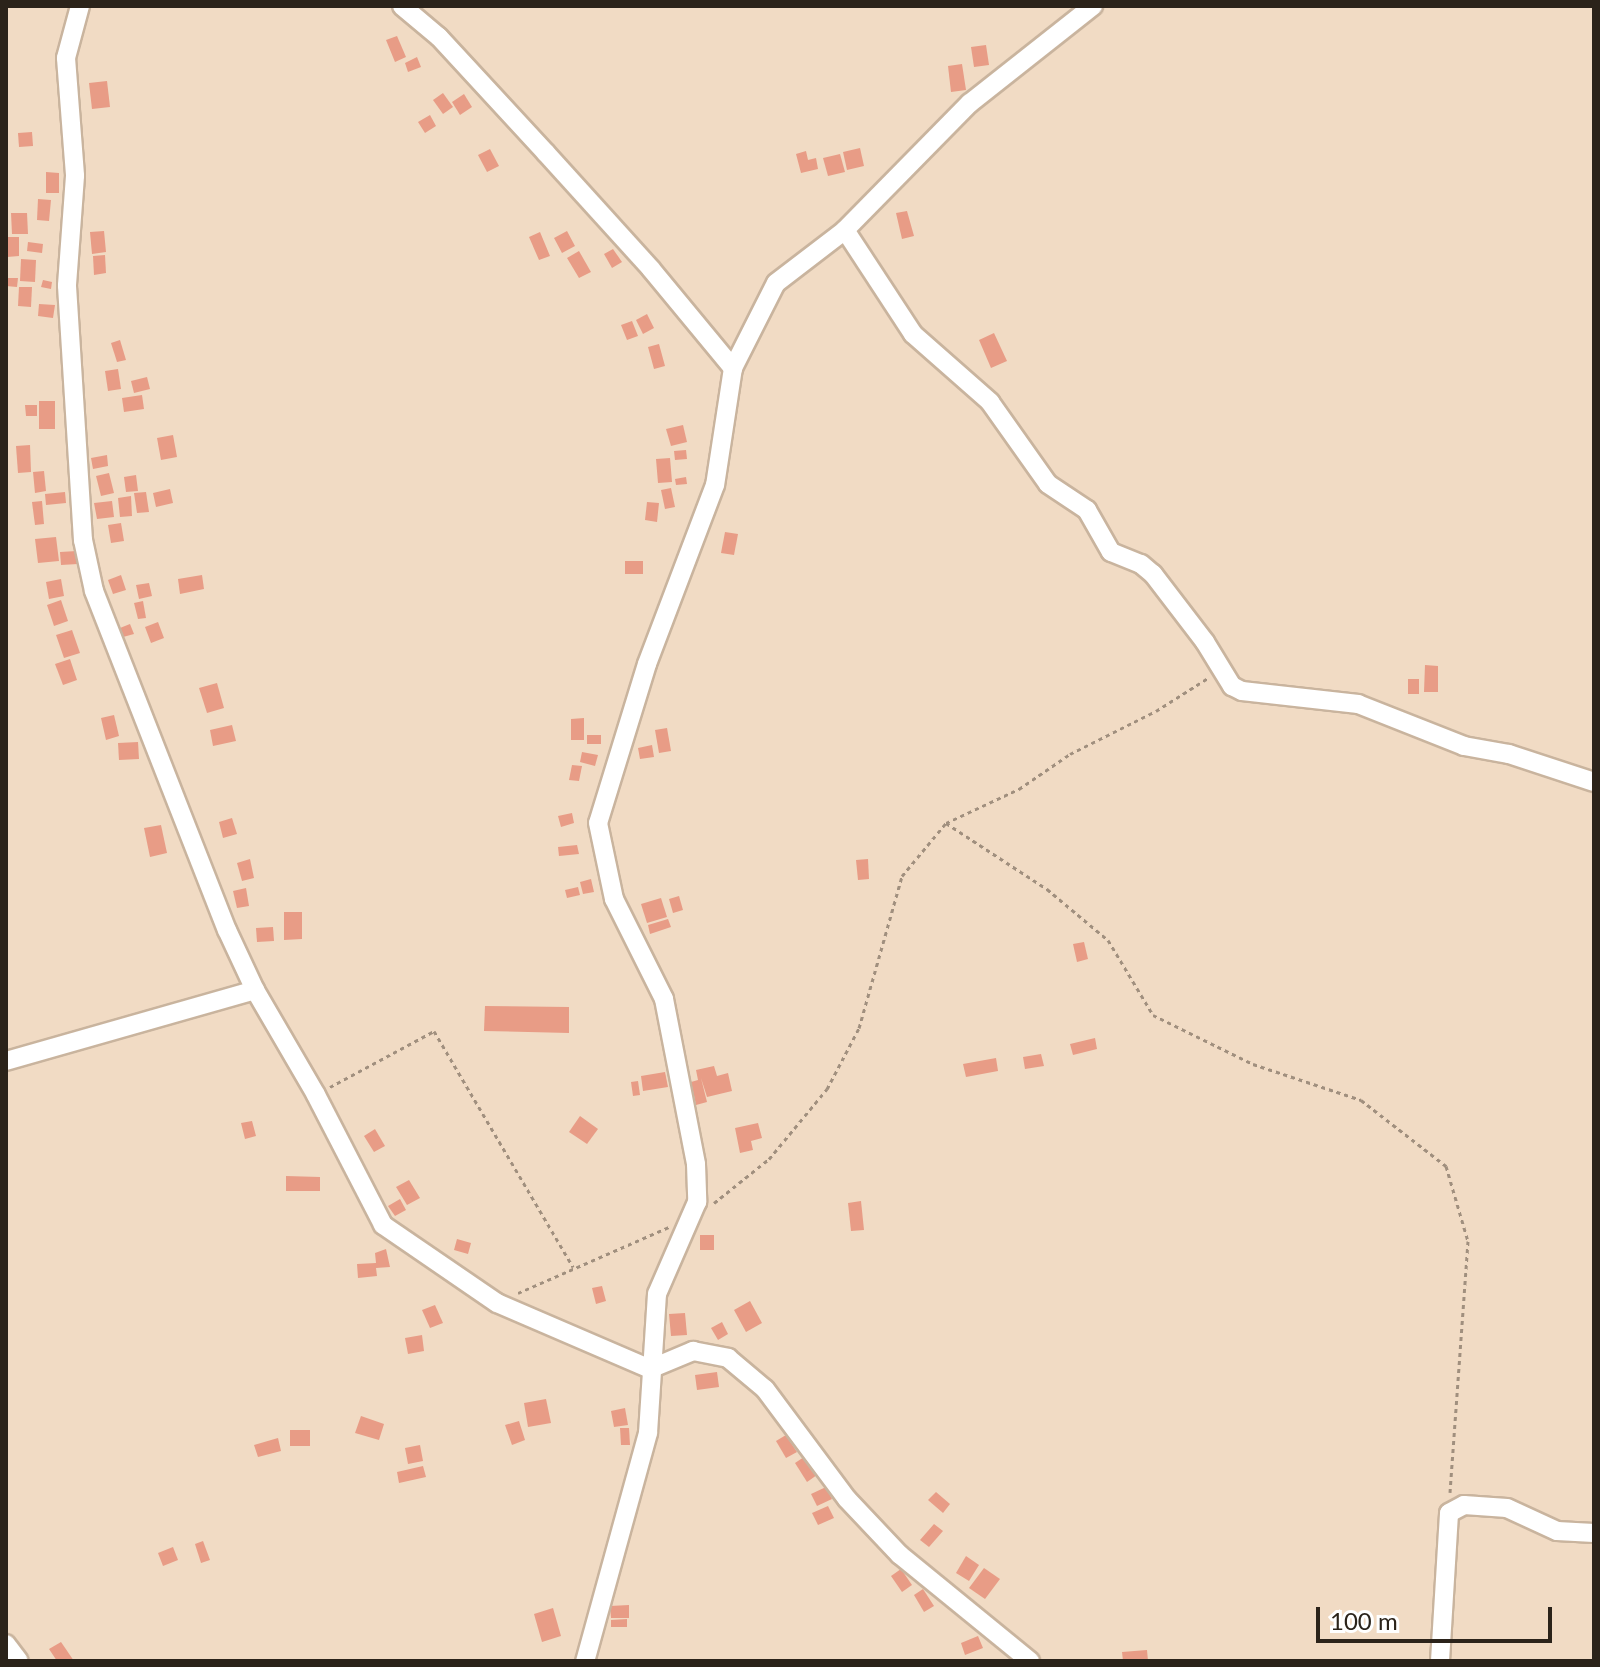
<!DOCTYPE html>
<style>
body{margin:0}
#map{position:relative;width:1600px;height:1667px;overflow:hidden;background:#f1dbc4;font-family:Lato,sans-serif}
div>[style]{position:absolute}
.canal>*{height:16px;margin:-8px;padding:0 8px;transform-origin:8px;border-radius:8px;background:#a6cc8b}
.building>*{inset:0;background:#e89c86}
.path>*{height:3px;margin-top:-1.5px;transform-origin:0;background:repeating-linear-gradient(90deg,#a08f7e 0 4px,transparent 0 8px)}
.roads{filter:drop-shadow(2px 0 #c9b49e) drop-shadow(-2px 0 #c9b49e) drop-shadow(0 2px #c9b49e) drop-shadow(0 -2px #c9b49e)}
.street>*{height:18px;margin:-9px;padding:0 9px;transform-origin:9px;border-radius:9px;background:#fff}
span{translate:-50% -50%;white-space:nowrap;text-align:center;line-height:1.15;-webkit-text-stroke:6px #fff;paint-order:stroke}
.frame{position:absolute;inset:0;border:8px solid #2b231a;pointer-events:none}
.scale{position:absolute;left:1316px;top:1607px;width:236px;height:36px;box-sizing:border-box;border:4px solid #2b231a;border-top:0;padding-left:10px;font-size:24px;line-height:28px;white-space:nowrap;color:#2b231a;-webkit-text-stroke:6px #fff;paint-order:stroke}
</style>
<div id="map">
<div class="canal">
<div style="left:6px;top:1660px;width:1px;rotate:45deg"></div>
</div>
<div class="building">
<div style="clip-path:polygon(397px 36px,406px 57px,395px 62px,386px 40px)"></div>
<div style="clip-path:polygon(986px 45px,989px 65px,974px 67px,971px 47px)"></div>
<div style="clip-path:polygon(417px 57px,421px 67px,408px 72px,405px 63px)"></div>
<div style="clip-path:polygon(962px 64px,966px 90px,951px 92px,948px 66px)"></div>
<div style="clip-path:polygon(107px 81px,110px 107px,92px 109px,89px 83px)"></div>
<div style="clip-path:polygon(443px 93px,453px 107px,443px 114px,433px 100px)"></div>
<div style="clip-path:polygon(464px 94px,472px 107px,460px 115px,452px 102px)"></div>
<div style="clip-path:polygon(430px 115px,436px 126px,425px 133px,418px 122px)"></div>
<div style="clip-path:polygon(32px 132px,33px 146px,19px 147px,18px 133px)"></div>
<div style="clip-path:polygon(860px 148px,864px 166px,847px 170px,843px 152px)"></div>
<div style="clip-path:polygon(490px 149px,499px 166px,487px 172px,478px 155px)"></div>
<div style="clip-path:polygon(806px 151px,808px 160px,816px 158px,818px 169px,801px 173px,796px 154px)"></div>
<div style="clip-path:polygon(840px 154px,845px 172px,828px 176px,823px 158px)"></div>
<div style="clip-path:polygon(46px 172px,59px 173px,59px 193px,46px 193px)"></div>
<div style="clip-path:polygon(38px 199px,51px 200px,49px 221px,37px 220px)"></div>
<div style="clip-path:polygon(907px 211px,914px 236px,902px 239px,896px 213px)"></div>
<div style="clip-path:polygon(11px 213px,27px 213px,28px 234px,12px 234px)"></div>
<div style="clip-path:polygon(104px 231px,106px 252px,92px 254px,90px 232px)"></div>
<div style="clip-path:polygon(567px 231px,575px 246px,562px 253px,554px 238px)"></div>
<div style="clip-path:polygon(540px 232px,550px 256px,539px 260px,529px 237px)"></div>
<div style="clip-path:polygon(6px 237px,19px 237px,19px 256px,7px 257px)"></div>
<div style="clip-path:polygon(28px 242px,43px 244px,42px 253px,27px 251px)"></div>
<div style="clip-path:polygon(613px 249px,622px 262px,612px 268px,604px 254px)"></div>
<div style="clip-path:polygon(579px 251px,591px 272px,579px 278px,567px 258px)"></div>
<div style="clip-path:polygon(105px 255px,106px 273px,94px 275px,93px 256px)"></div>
<div style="clip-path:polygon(21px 259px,36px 260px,35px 282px,20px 281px)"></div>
<div style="clip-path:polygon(6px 278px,18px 278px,17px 287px,6px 286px)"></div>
<div style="clip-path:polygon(43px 280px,52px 282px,51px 289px,41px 287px)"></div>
<div style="clip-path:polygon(19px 287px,32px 287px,31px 307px,18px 306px)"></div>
<div style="clip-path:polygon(39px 304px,55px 305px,53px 318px,38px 316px)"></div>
<div style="clip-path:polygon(647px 314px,654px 328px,643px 334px,636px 320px)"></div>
<div style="clip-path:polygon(632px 321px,638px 336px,627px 340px,621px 325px)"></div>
<div style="clip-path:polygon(994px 333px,1007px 361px,991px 368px,979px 340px)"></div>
<div style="clip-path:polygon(120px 340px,126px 360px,117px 362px,111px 343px)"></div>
<div style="clip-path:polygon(659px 344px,665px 366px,654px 369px,648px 347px)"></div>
<div style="clip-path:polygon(118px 369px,121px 389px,108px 391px,105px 371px)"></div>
<div style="clip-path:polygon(147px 377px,150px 389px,134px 393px,131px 381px)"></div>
<div style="clip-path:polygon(142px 395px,144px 409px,124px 412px,122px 398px)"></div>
<div style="clip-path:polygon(39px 401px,55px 401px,55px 429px,39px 429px)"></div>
<div style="clip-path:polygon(25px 405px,37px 405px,37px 416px,26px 416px)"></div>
<div style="clip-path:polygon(683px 425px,687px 442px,671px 446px,666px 429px)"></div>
<div style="clip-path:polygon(173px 435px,177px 457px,161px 460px,157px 438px)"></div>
<div style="clip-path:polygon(30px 445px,31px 472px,18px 473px,16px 446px)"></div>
<div style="clip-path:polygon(686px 450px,687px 459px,675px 460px,674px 451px)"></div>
<div style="clip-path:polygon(107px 455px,108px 466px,93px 469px,91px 458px)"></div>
<div style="clip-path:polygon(670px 458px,672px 482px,658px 483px,656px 459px)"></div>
<div style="clip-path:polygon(44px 471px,46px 491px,35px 493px,33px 472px)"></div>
<div style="clip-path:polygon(109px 473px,114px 493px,101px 496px,96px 476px)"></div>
<div style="clip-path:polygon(136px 475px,138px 491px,126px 492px,124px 477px)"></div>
<div style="clip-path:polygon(686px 477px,687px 484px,676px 485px,675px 479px)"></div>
<div style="clip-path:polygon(671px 488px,675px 507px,665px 509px,661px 490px)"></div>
<div style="clip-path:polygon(170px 489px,173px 503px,156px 507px,153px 493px)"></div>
<div style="clip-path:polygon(65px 492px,66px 503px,46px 505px,45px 494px)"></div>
<div style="clip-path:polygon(146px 492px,149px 512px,137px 513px,134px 493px)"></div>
<div style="clip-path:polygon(131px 496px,132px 516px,120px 517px,118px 498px)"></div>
<div style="clip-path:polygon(42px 501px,44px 524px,35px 525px,32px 502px)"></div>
<div style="clip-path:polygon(112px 501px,114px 517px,97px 519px,94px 503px)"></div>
<div style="clip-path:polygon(647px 502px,659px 503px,657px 522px,645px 520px)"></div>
<div style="clip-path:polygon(121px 523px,124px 541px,111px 543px,108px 525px)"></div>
<div style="clip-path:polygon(725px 532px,738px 534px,734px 555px,721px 553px)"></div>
<div style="clip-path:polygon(56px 537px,59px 561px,38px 563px,35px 539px)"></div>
<div style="clip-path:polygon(77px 551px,78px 564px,61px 565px,60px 552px)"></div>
<div style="clip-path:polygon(625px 561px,643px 561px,643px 574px,625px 574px)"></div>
<div style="clip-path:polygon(121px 575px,126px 590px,113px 594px,108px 580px)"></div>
<div style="clip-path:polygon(202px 575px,204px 589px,180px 594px,178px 579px)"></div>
<div style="clip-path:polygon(61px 579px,64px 596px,49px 599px,46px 582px)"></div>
<div style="clip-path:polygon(149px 583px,152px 596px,139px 599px,136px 585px)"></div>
<div style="clip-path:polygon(61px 600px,68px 621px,54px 626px,47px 605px)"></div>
<div style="clip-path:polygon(143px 601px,146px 618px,138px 619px,134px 603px)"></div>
<div style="clip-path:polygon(158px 622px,164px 638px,151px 643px,145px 627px)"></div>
<div style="clip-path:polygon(130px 624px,134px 634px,123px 637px,120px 628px)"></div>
<div style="clip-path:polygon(72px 630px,80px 653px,64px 658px,56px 635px)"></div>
<div style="clip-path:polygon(70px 659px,77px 680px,63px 685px,55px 664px)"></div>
<div style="clip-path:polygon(1425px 665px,1438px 666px,1438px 692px,1424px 692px)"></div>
<div style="clip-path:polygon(1408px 679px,1419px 679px,1419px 694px,1408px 694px)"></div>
<div style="clip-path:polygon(217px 683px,224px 708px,207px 713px,199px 688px)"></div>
<div style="clip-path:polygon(114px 715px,119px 736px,106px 740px,101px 718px)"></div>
<div style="clip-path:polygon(584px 718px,584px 740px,571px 740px,571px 719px)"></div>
<div style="clip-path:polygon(232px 725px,236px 741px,213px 746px,210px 730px)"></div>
<div style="clip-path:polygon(667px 728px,671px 751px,659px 753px,655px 730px)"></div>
<div style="clip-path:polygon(587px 735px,601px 735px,601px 744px,587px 744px)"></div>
<div style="clip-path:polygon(138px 742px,139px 759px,119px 760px,118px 743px)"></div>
<div style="clip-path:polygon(652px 745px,654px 757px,640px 759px,638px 748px)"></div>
<div style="clip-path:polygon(582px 752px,598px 755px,595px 766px,580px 762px)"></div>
<div style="clip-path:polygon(572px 765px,582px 766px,579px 781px,569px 780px)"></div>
<div style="clip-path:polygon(572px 813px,574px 823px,561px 827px,558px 816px)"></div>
<div style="clip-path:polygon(232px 818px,237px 834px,223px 838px,219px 822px)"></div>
<div style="clip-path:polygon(161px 825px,167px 853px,150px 857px,144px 828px)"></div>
<div style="clip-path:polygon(577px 845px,579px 854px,559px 856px,558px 847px)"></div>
<div style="clip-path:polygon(250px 859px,254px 878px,242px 881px,237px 863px)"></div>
<div style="clip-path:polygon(868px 859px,869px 879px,858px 880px,856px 860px)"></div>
<div style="clip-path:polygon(591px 879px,594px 892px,583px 894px,580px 882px)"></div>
<div style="clip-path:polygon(578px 887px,580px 895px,567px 898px,565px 890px)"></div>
<div style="clip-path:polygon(246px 888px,249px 906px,237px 908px,233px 891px)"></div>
<div style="clip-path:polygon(679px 896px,683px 910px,673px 913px,669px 899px)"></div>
<div style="clip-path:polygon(661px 898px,667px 917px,647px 923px,641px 904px)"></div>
<div style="clip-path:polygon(284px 912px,302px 912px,302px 939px,284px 940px)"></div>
<div style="clip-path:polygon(668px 919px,671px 927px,650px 934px,648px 925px)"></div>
<div style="clip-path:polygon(273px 927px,274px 941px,257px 942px,256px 928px)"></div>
<div style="clip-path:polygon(1084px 942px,1088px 959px,1077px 962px,1073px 944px)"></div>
<div style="clip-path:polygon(485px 1006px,569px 1007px,569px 1033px,484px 1031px)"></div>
<div style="clip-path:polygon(1095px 1038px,1097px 1049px,1073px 1055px,1070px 1044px)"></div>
<div style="clip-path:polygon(1041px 1054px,1044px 1066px,1025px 1069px,1023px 1057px)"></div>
<div style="clip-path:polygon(996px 1058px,998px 1071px,966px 1077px,963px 1064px)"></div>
<div style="clip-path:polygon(714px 1066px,717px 1076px,728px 1073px,732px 1091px,707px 1097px,701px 1078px,707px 1102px,696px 1105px,691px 1082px,698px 1080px,696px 1070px)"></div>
<div style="clip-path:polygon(665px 1072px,668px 1087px,643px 1091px,641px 1076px)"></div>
<div style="clip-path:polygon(638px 1081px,640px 1095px,633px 1096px,631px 1082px)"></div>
<div style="clip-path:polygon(580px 1116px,598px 1129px,587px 1144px,569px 1132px)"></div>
<div style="clip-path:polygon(252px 1121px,256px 1136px,245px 1139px,241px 1123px)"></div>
<div style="clip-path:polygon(758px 1123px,762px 1138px,751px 1141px,753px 1150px,740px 1153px,735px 1128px)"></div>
<div style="clip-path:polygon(375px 1129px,385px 1146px,374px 1152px,364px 1136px)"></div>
<div style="clip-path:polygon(286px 1176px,320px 1177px,320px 1191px,286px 1191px)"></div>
<div style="clip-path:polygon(409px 1180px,420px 1198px,407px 1205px,396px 1187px)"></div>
<div style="clip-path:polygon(400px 1199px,406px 1210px,395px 1216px,388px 1206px)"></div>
<div style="clip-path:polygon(861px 1201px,864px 1230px,851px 1231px,848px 1203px)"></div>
<div style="clip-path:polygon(700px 1235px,714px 1235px,714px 1250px,700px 1250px)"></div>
<div style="clip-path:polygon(457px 1239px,471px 1243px,468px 1254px,454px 1250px)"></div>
<div style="clip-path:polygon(386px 1249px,390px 1267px,376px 1268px,377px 1276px,358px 1278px,357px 1264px,376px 1263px,375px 1253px)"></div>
<div style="clip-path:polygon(602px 1286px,606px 1301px,596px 1304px,592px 1288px)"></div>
<div style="clip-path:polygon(750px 1301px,762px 1323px,746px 1332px,734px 1310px)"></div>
<div style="clip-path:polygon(435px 1305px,443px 1323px,430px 1328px,422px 1310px)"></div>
<div style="clip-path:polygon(685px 1313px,687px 1335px,671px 1336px,669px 1314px)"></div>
<div style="clip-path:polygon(722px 1322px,728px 1334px,718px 1340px,711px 1328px)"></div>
<div style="clip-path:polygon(422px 1335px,424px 1351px,408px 1354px,405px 1338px)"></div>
<div style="clip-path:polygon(717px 1372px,719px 1387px,697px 1390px,695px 1375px)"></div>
<div style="clip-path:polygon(546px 1399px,551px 1423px,528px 1427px,524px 1403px)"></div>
<div style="clip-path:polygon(625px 1408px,628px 1425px,614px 1427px,611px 1411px)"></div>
<div style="clip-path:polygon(361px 1416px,384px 1424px,379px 1440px,355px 1433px)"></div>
<div style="clip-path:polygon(519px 1421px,525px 1440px,512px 1445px,505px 1425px)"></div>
<div style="clip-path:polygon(620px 1428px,629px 1428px,630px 1445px,621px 1445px)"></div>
<div style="clip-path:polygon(290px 1430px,310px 1430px,310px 1446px,290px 1446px)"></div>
<div style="clip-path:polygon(786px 1435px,797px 1452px,786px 1458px,776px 1441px)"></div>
<div style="clip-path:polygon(278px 1438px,281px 1451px,258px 1457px,254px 1445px)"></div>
<div style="clip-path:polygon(420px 1445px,423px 1461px,408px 1464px,405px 1448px)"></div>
<div style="clip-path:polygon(804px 1457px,817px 1475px,807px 1482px,795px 1463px)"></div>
<div style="clip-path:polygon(423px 1466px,426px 1477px,399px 1483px,397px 1472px)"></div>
<div style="clip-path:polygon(826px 1487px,832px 1499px,817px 1506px,811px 1494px)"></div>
<div style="clip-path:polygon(936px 1492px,950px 1504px,943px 1513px,928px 1500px)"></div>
<div style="clip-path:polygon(828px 1506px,834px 1518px,818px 1525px,812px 1513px)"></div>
<div style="clip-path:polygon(934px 1524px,943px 1531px,929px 1547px,920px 1540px)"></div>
<div style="clip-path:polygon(203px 1541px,210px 1560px,201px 1563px,195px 1544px)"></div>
<div style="clip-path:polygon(173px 1547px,178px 1560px,163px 1566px,158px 1553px)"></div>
<div style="clip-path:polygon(966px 1556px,979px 1565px,969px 1581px,956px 1573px)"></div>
<div style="clip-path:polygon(984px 1568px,1000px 1579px,985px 1599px,969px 1588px)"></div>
<div style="clip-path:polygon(901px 1569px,912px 1585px,902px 1592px,891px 1576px)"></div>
<div style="clip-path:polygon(923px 1589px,934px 1606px,924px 1612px,914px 1595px)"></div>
<div style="clip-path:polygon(629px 1605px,629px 1618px,611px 1618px,610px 1606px)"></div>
<div style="clip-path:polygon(553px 1608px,561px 1636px,542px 1642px,534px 1614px)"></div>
<div style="clip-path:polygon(627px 1619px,627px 1627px,611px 1627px,611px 1620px)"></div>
<div style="clip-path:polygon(978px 1636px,983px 1648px,965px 1655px,961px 1643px)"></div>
<div style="clip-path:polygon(61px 1642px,74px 1661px,57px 1661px,49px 1649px)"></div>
<div style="clip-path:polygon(1147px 1650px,1148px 1661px,1123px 1661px,1122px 1652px)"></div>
</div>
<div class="path">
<div style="left:946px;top:823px;width:81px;rotate:-25deg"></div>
<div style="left:1019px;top:789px;width:62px;rotate:-34.5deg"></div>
<div style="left:1070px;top:754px;width:96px;rotate:-26.6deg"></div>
<div style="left:1156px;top:711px;width:62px;rotate:-32.4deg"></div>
<div style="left:330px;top:1087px;width:118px;rotate:-28.3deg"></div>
<div style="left:434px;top:1031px;width:274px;rotate:59.5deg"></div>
<div style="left:714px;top:1203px;width:70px;rotate:-38.7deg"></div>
<div style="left:769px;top:1159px;width:91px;rotate:-50.4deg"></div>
<div style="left:827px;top:1089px;width:69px;rotate:-62.3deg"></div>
<div style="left:859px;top:1028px;width:158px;rotate:-74.2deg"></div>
<div style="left:902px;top:876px;width:69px;rotate:-50.3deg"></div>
<div style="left:946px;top:823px;width:121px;rotate:33.2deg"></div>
<div style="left:1047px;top:889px;width:80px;rotate:39.9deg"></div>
<div style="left:1108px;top:940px;width:87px;rotate:59deg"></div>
<div style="left:1153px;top:1015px;width:111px;rotate:26.1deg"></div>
<div style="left:1253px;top:1064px;width:114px;rotate:18.4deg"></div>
<div style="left:1361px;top:1100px;width:108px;rotate:37.8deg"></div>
<div style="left:1446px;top:1166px;width:78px;rotate:73.7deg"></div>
<div style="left:1468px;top:1241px;width:252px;rotate:94.1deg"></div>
<div style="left:518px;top:1293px;width:165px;rotate:-23.6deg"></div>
</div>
<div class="roads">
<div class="street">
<div style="left:80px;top:6px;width:54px;rotate:105.1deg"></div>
<div style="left:66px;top:58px;width:118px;rotate:85.6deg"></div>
<div style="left:75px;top:176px;width:110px;rotate:94.2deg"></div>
<div style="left:67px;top:286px;width:255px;rotate:86.4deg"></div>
<div style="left:83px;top:540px;width:52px;rotate:77.8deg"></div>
<div style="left:94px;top:591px;width:364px;rotate:68.6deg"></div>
<div style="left:227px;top:930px;width:66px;rotate:65deg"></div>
<div style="left:255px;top:990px;width:121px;rotate:59.8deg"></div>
<div style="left:316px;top:1095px;width:146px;rotate:62.7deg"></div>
<div style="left:383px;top:1225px;width:138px;rotate:34.4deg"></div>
<div style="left:497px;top:1303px;width:167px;rotate:23.3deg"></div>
<div style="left:650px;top:1369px;width:47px;rotate:-22.7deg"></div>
<div style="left:693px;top:1351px;width:36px;rotate:11deg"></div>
<div style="left:728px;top:1358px;width:48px;rotate:40deg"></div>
<div style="left:765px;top:1389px;width:137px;rotate:53.3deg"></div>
<div style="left:847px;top:1499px;width:77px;rotate:46.6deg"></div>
<div style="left:900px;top:1555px;width:168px;rotate:39.2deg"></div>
<div style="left:402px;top:6px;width:48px;rotate:40deg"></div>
<div style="left:439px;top:37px;width:158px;rotate:47.3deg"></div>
<div style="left:546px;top:153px;width:156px;rotate:47.8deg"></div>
<div style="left:651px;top:269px;width:129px;rotate:50.4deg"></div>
<div style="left:733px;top:368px;width:118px;rotate:98.7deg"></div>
<div style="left:715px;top:485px;width:191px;rotate:110.8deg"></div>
<div style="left:647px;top:664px;width:166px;rotate:107.1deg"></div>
<div style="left:598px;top:823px;width:78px;rotate:78.1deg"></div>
<div style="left:614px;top:899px;width:112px;rotate:63.4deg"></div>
<div style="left:664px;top:999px;width:168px;rotate:79deg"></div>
<div style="left:696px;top:1164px;width:38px;rotate:88deg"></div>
<div style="left:697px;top:1202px;width:100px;rotate:113.5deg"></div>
<div style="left:657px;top:1294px;width:139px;rotate:93.7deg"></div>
<div style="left:648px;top:1433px;width:237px;rotate:105.4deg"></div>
<div style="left:845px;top:230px;width:124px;rotate:56.8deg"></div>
<div style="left:913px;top:334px;width:103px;rotate:41.4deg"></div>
<div style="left:990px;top:402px;width:100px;rotate:54.7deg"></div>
<div style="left:1048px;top:484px;width:47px;rotate:33.7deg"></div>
<div style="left:1087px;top:510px;width:48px;rotate:60.3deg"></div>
<div style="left:1111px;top:552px;width:32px;rotate:22deg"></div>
<div style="left:1141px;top:564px;width:16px;rotate:40deg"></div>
<div style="left:1153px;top:574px;width:86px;rotate:52.6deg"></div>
<div style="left:1205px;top:642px;width:52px;rotate:58.5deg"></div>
<div style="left:1232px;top:686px;width:11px;rotate:27deg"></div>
<div style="left:1242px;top:691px;width:117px;rotate:6.4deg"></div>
<div style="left:1358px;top:704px;width:114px;rotate:21.6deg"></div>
<div style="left:1464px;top:746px;width:46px;rotate:10.1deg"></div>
<div style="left:1509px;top:754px;width:89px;rotate:18.2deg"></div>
<div style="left:733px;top:368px;width:95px;rotate:-63.2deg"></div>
<div style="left:776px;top:283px;width:87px;rotate:-37.5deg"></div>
<div style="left:845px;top:230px;width:178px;rotate:-45.5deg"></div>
<div style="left:970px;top:103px;width:157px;rotate:-38.3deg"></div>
<div style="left:6px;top:1061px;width:259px;rotate:-15.9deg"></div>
<div style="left:6px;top:1644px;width:21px;rotate:53deg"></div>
<div style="left:1440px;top:1661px;width:148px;rotate:-86.5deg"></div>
<div style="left:1449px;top:1513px;width:17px;rotate:-28deg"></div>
<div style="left:1464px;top:1505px;width:43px;rotate:4deg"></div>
<div style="left:1507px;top:1508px;width:55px;rotate:24.7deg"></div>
<div style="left:1557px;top:1531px;width:37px;rotate:3deg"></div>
</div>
</div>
<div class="frame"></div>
<div class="scale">100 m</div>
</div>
